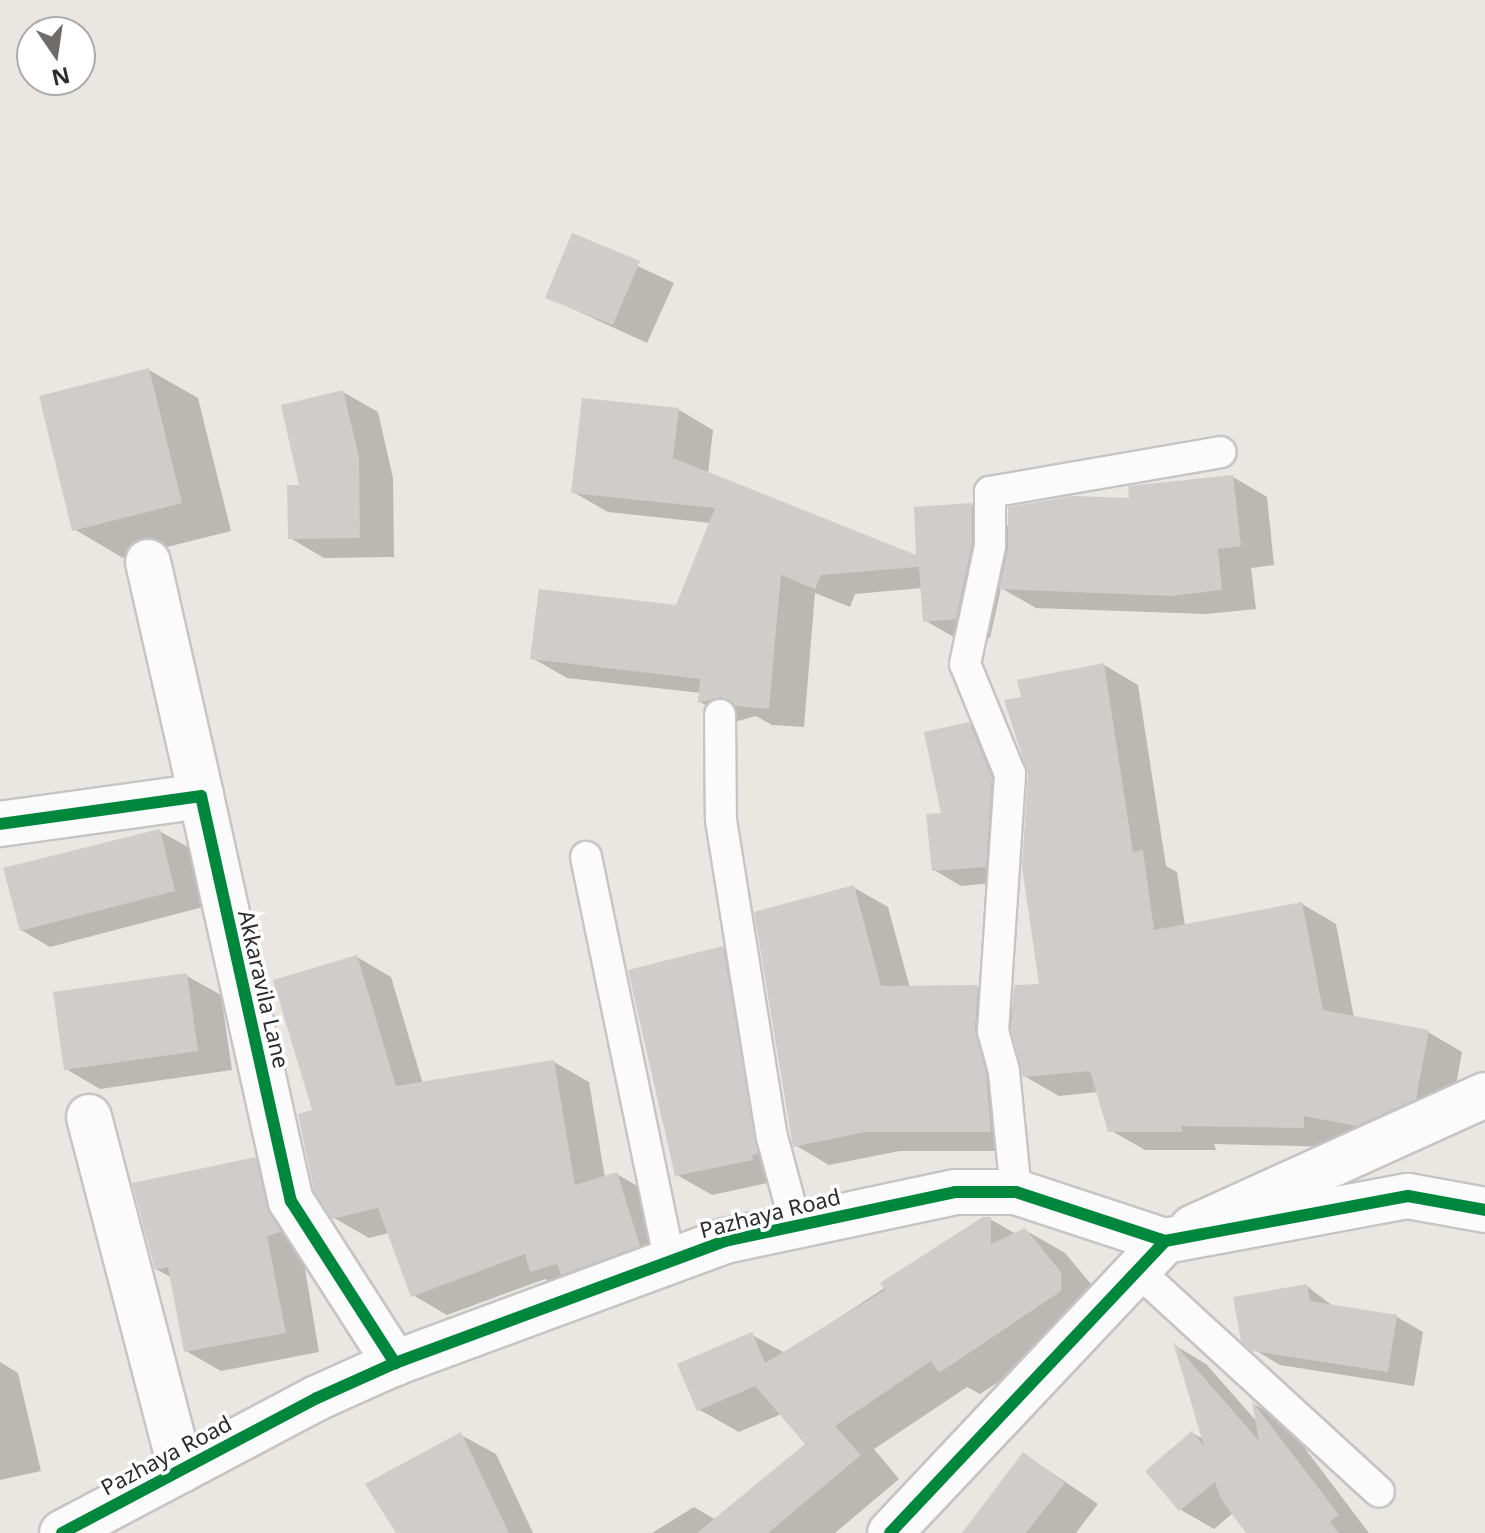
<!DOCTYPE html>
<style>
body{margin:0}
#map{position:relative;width:1485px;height:1533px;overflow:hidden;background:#eae6e2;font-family:"Noto Sans",sans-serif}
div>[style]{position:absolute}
.shadow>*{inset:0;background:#0003}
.building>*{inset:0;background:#cfccc9}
.roads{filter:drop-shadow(2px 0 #c6c4c4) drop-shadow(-2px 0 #c6c4c4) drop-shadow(0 2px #c6c4c4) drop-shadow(0 -2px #c6c4c4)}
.service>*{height:30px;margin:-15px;padding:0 15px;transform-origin:15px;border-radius:15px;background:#fcfbfb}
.minor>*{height:44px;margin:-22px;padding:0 22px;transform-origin:22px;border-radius:22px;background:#fcfbfb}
.tertiary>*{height:44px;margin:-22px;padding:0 22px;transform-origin:22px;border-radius:22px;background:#fcfbfb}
.cycleway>*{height:12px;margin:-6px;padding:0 6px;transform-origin:6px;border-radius:6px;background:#00873e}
span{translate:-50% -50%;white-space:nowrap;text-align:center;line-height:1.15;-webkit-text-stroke:7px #fff;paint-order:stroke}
.street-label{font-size:22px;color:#2c2c2c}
.north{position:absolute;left:16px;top:16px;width:80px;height:80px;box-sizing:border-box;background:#fff;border:2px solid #ababab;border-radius:50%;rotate:167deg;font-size:22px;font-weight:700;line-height:32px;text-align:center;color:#2c2c2c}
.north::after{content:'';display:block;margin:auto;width:28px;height:36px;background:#6e6d6c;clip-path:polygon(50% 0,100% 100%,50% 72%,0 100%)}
</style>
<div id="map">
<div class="shadow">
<div style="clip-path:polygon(573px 236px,674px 283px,647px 343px,547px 297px)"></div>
<div style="clip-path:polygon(149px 370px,198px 398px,231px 531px,123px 558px,74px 529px)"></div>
<div style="clip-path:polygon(343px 392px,378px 412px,393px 478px,394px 557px,324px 558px,290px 538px)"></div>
<div style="clip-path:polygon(679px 410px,713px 430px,708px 474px,918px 558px,972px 505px,1010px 527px,1233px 477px,1267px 497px,1274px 565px,1251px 568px,1256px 609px,1206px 614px,1036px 608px,1001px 588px,990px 638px,959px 640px,924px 620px,922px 588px,855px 594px,850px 607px,815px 593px,804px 727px,772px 725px,756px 716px,734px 722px,700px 702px,701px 693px,567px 678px,532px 658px,677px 608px,711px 523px,608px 512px,573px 492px)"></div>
<div style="clip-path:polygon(1104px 665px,1138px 685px,1166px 866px,1177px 872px,1185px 926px,1302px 904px,1336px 924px,1354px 1018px,1428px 1032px,1462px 1052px,1450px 1118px,1392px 1145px,1338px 1135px,1338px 1147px,1214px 1144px,1216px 1150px,1145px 1150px,1110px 1130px,1098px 1092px,1059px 1096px,1024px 1076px,1012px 1023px,1009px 1051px,1025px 1151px,900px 1151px,829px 1165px,795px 1145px,853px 887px,888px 907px,910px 988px,977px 987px,1015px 1008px,1042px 986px,1024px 699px)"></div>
<div style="clip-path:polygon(969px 724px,996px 740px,1013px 881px,961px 886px,934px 870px)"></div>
<div style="clip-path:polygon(159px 831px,188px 847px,203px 907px,50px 947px,21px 930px)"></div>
<div style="clip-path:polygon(723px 948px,757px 968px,786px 1179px,712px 1195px,677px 1175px)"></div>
<div style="clip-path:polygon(357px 957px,391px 977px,423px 1084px,554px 1062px,589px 1082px,605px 1178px,617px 1174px,651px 1194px,673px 1265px,566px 1291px,545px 1279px,447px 1315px,413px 1295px,389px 1233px,369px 1238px,334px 1218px,314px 1112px)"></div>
<div style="clip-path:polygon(187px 976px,221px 995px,232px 1070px,100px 1089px,66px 1069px)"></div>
<div style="clip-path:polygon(255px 1159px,290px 1179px,319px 1352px,221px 1371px,186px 1351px,172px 1278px,156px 1269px)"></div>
<div style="clip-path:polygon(990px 1219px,1016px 1234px,1025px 1230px,1065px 1253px,1101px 1296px,1101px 1314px,980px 1394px,967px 1387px,874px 1449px,899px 1479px,835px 1533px,652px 1533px,694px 1507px,716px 1520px,807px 1445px,781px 1414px,739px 1432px,698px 1409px,752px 1335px,785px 1353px)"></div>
<div style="clip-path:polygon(1307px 1286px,1334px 1307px,1397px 1317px,1423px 1332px,1414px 1386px,1280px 1365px,1253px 1349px)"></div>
<div style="clip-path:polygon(1176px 1346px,1206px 1364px,1258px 1423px,1254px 1404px,1285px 1422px,1369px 1533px,1249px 1533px,1233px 1513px,1214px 1529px,1181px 1510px,1192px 1433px,1205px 1440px)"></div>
<div style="clip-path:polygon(0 1362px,18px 1373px,41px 1471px,0 1480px)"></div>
<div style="clip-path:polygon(461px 1435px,496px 1454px,533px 1533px,398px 1533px)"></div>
<div style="clip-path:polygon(1024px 1454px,1098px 1504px,1076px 1533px,964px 1533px)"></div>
</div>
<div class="building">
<div style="clip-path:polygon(572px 233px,640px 261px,613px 325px,545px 298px)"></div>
<div style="clip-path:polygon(149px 368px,182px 503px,72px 531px,39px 396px)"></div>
<div style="clip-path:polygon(343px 390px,359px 457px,360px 538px,288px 539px,287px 485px,299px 485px,281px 405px)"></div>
<div style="clip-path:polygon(582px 398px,679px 408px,673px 458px,916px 555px,914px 507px,972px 503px,972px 544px,956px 619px,923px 622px,919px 567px,821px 575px,815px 589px,781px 575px,769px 709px,736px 706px,721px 697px,698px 703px,700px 679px,530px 659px,539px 589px,676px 605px,715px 508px,571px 493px)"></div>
<div style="clip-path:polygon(1233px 475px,1241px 546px,1218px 549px,1222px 590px,1170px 596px,999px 589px,1008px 549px,1008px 507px,1072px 496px,1129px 498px,1128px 486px)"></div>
<div style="clip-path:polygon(1104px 663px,1133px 852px,1143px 850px,1154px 930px,1302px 902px,1323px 1010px,1429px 1030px,1416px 1099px,1356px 1126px,1304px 1116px,1304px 1128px,1181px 1126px,1183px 1132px,1108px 1132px,1090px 1071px,1023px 1077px,1011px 1029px,1014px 985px,1039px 984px,1022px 867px,1028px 774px,1004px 700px,1021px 697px,1017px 680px)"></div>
<div style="clip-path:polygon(969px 722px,992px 777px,986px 867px,932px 871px,926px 814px,941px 813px,924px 732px)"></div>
<div style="clip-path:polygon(160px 829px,175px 891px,20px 931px,3px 868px)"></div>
<div style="clip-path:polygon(854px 885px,881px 986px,978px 985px,975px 1030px,986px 1074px,991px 1132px,865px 1132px,793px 1147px,754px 912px)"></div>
<div style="clip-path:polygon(723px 946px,758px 1154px,752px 1155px,753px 1160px,675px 1176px,628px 970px)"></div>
<div style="clip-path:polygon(357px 955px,396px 1086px,554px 1060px,575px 1185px,617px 1172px,640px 1246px,561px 1275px,557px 1264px,530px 1272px,525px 1254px,411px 1297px,378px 1208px,332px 1219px,314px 1191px,298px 1114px,312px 1110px,273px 980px)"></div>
<div style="clip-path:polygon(187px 973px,198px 1051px,64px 1070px,53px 992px)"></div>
<div style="clip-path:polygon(256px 1157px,267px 1207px,281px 1232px,267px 1236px,286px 1333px,184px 1352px,168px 1267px,155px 1270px,132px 1183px)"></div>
<div style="clip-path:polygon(983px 1217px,991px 1217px,991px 1244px,1025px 1228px,1061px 1272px,1061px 1291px,939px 1373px,931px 1361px,835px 1426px,861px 1455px,768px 1533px,697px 1533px,805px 1444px,755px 1386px,697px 1411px,677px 1364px,752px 1332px,765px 1363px,885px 1290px,880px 1283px)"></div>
<div style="clip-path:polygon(1307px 1284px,1310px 1301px,1397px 1315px,1388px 1372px,1252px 1351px,1241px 1341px,1233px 1297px)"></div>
<div style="clip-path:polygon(1173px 1342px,1259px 1441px,1252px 1401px,1339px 1515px,1330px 1522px,1339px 1533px,1246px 1533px,1221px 1499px,1215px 1482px,1179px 1511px,1145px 1471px,1192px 1431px,1204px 1446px)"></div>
<div style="clip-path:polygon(461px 1432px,509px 1533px,396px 1533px,365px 1484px)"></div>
<div style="clip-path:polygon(1023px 1452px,1065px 1483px,1026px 1533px,962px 1533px)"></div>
</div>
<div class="roads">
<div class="service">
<div style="left:720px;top:715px;width:105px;rotate:89.5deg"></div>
<div style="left:721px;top:820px;width:321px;rotate:80.9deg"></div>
<div style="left:772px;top:1137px;width:92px;rotate:74.9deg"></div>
<div style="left:586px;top:857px;width:413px;rotate:78.3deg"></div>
<div style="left:1016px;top:1192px;width:122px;rotate:-95.7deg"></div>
<div style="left:1004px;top:1071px;width:41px;rotate:-105.4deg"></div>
<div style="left:993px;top:1031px;width:258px;rotate:-86.2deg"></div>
<div style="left:1010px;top:774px;width:119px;rotate:-112.2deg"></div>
<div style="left:965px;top:664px;width:121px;rotate:-78deg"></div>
<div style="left:990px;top:546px;width:54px;rotate:-90deg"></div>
<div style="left:990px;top:492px;width:234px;rotate:-9.8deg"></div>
<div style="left:1137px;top:1270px;width:328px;rotate:42.5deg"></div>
</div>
<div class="minor">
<div style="left:148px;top:562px;width:240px;rotate:77.2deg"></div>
<div style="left:0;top:824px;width:203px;rotate:-7.9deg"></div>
<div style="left:201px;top:796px;width:415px;rotate:77.5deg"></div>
<div style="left:291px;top:1201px;width:193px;rotate:57.3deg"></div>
<div style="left:89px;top:1117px;width:365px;rotate:75.4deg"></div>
<div style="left:1192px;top:1228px;width:322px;rotate:-24.4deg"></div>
</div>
<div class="tertiary">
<div style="left:62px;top:1533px;width:289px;rotate:-27.9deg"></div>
<div style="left:317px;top:1398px;width:85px;rotate:-24.2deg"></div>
<div style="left:395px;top:1363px;width:352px;rotate:-20.3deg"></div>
<div style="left:725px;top:1241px;width:235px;rotate:-12deg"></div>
<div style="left:955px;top:1192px;width:61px"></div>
<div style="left:1016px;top:1192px;width:157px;rotate:18.2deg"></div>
<div style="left:1165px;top:1241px;width:247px;rotate:-10.5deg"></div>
<div style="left:1408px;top:1196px;width:78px;rotate:10.3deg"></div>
<div style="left:890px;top:1533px;width:401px;rotate:-46.7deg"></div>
</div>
</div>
<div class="cycleway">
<div style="left:0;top:824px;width:203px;rotate:-7.9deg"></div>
<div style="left:201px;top:796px;width:415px;rotate:77.5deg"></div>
<div style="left:291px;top:1201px;width:193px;rotate:57.3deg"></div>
<div style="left:62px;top:1533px;width:289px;rotate:-27.9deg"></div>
<div style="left:317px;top:1398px;width:85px;rotate:-24.2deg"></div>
<div style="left:395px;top:1363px;width:352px;rotate:-20.3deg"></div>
<div style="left:725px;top:1241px;width:235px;rotate:-12deg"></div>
<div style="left:955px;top:1192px;width:61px"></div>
<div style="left:1016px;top:1192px;width:157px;rotate:18.2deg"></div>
<div style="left:1165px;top:1241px;width:247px;rotate:-10.5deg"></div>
<div style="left:1408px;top:1196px;width:78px;rotate:10.3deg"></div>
<div style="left:890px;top:1533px;width:401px;rotate:-46.7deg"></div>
</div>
<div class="street-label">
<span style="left:264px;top:989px;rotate:77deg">Akkaravila Lane</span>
<span style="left:770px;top:1213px;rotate:-14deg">Pazhaya Road</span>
<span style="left:166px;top:1455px;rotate:-28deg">Pazhaya Road</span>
</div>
<div class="north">N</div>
</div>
